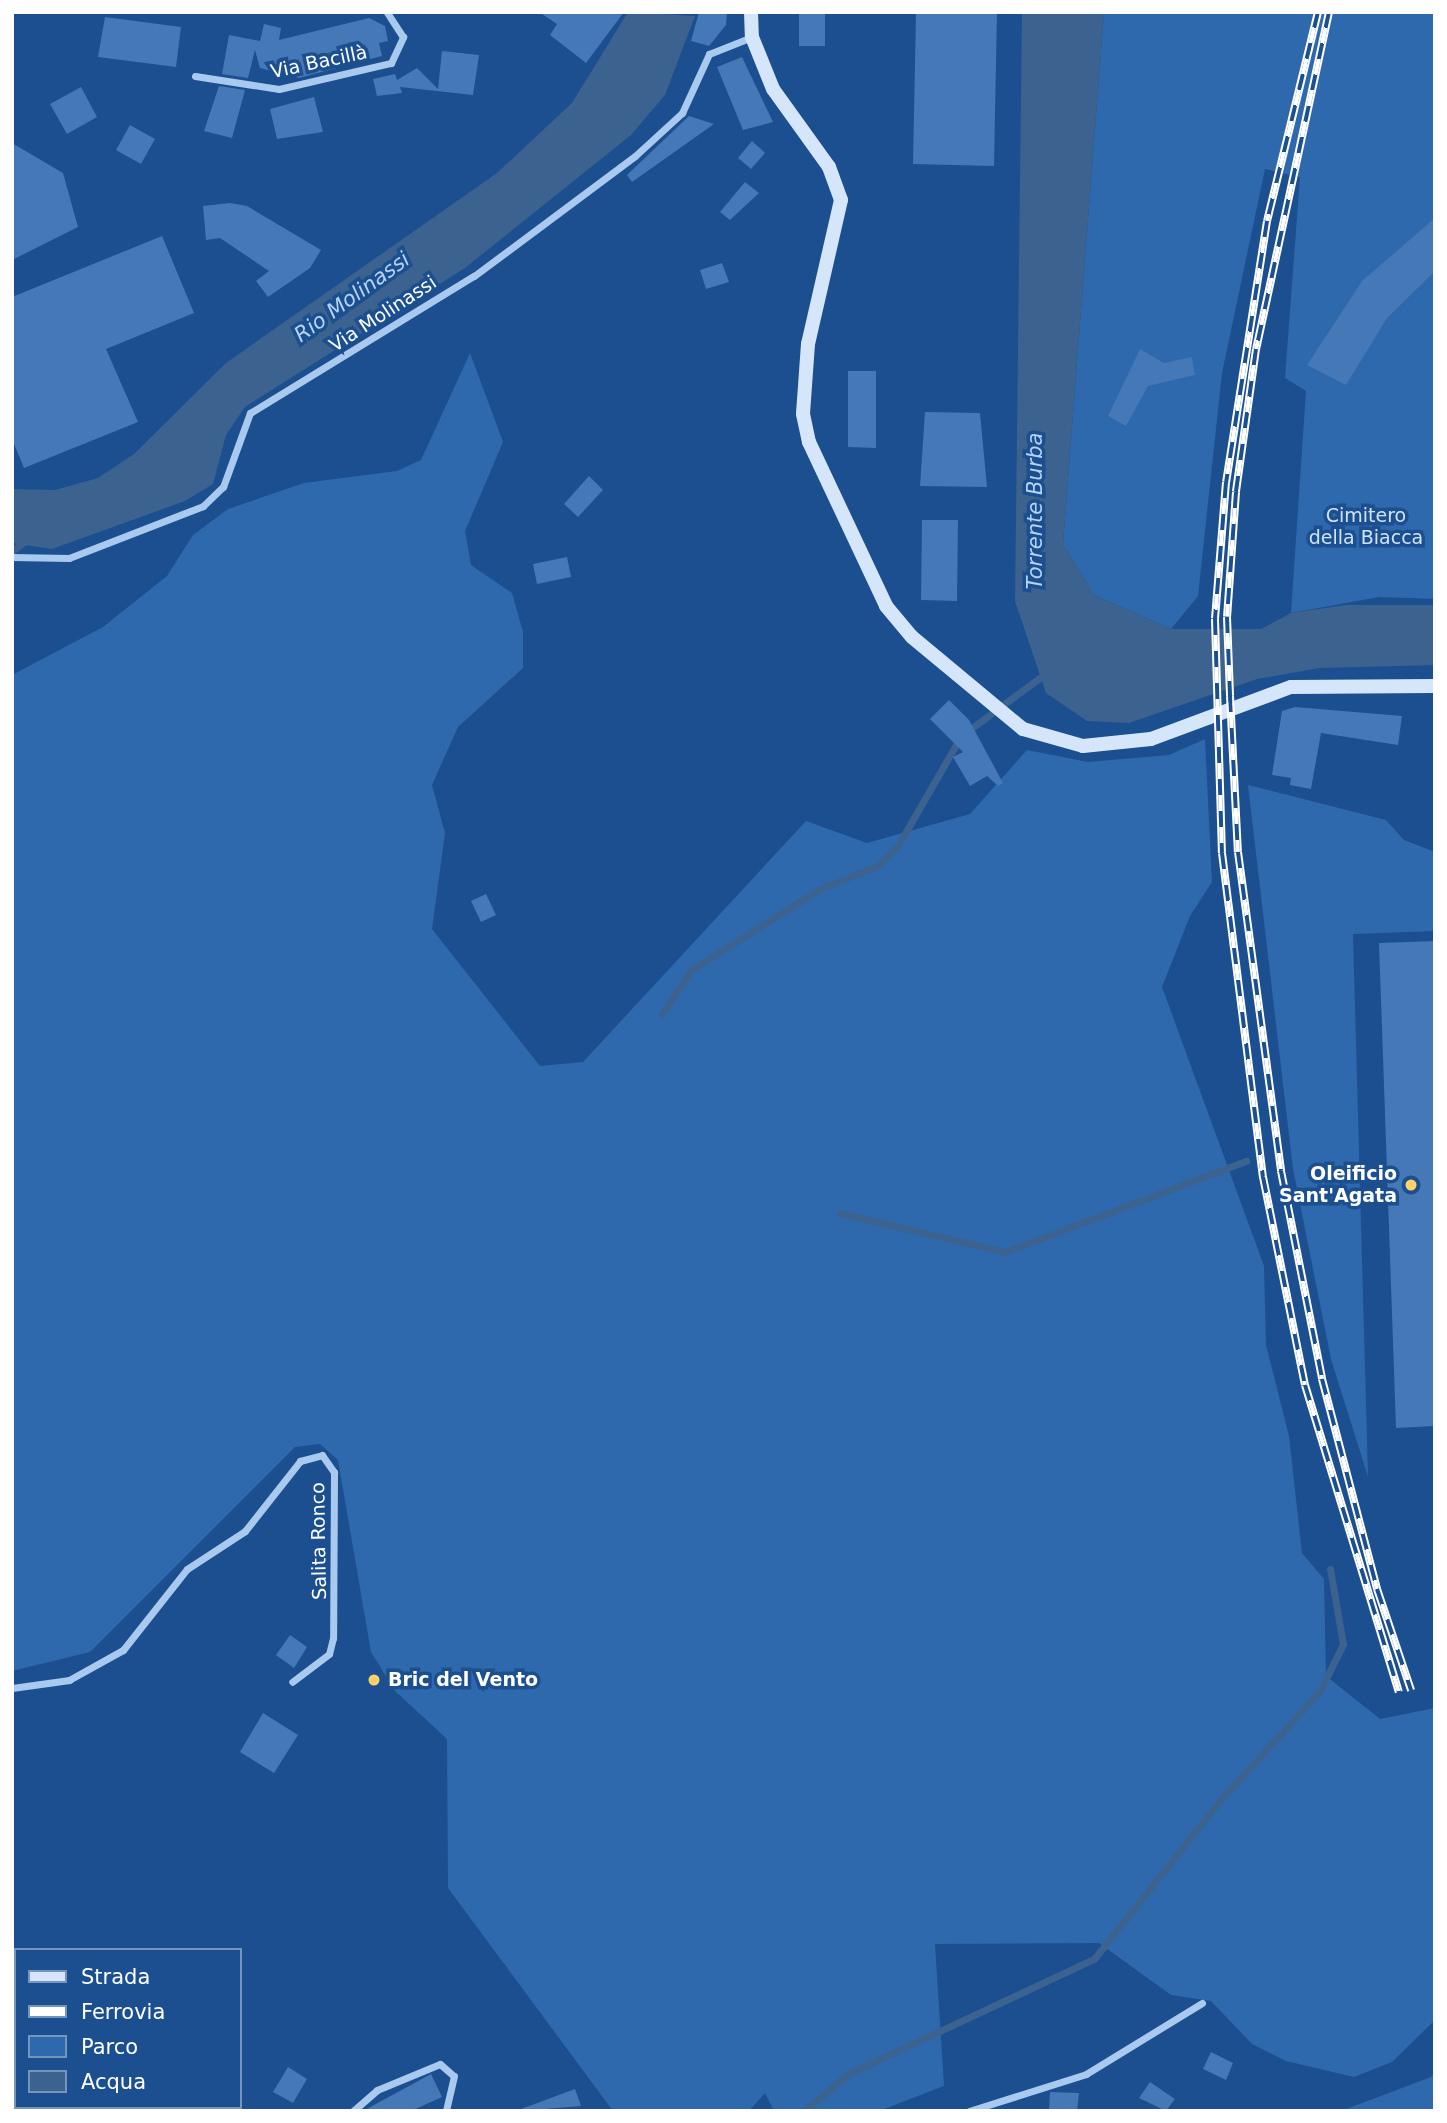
<!DOCTYPE html>
<meta charset="utf-8">
<style>
body{margin:0}
#map{position:relative;width:1447px;height:2123px;overflow:hidden;background:#1b4f8f;font-family:"DejaVu Sans",sans-serif}
div>[style]{position:absolute}
.green>*{inset:0;background:#2e69ad}
.water>*{inset:0;background:#3c6290}
.stream>*{height:7px;margin:-3.5px;padding:0 3.5px;transform-origin:3.5px;border-radius:3.5px;background:#3c6290}
.building>*{inset:0;background:#4478b7}
.street>*{height:7px;margin:-3.5px;padding:0 3.5px;transform-origin:3.5px;border-radius:3.5px;background:#a9c9ee}
.secondary>*{height:14px;margin:-7px;padding:0 7px;transform-origin:7px;border-radius:7px;background:#d6e6fa}
.rail>*{height:8px;margin-top:-4px;transform-origin:0;background:repeating-linear-gradient(90deg,#1b4f8f 0 16px,#fff 0 32px);box-sizing:border-box;border-block:2px solid #fff}
.dots>*{width:19px;height:19px;translate:-50% -50%;box-sizing:border-box;border:4px solid #1b4f8f;border-radius:50%}
span{translate:-50% -50%;white-space:nowrap;text-align:center;line-height:1.15;-webkit-text-stroke:7px #1b4f8f;paint-order:stroke}
.street-label{font-size:19px;color:#fff}
.park-label{font-size:19px;color:#cfe3fa}
.poi-label{font-size:19px;color:#fff;font-weight:700}
.right{translate:-100% -50%;text-align:right}
.left{translate:0 -50%;text-align:left}
.water-label{font-size:21px;color:#b5d3f5;font-style:italic}
.frame{position:absolute;inset:0;border:14px solid #fff;pointer-events:none}
.legend{position:absolute;left:14px;top:1948px;width:228px;height:161px;box-sizing:border-box;background:#1b4f8f;border:2px solid #7695bc;margin:0;padding:9px 12px;list-style:none;font-size:21px;color:#fff}
.legend li{display:flex;align-items:center;gap:14px;height:35px}
.legend b{width:35px;border:2px solid #7695bc}
</style>
<div id="map">
<div class="green">
<div style="clip-path:polygon(1104px 12px,1435px 12px,1435px 599px,1379px 597px,1291px 613px,1306px 391px,1285px 378px,1300px 177px,1265px 169px,1222px 373px,1198px 596px,1171px 629px,1094px 595px,1063px 544px)"></div>
<div style="clip-path:polygon(470px 353px,503px 442px,465px 531px,471px 565px,512px 593px,523px 632px,523px 668px,458px 727px,432px 785px,445px 833px,432px 929px,540px 1066px,583px 1062px,806px 821px,867px 843px,970px 814px,1027px 750px,1088px 762px,1169px 755px,1205px 739px,1212px 882px,1190px 916px,1162px 987px,1264px 1266px,1266px 1345px,1289px 1436px,1302px 1553px,1324px 1579px,1326px 1676px,1380px 1719px,1435px 1708px,1435px 2020px,1392px 2062px,1354px 2077px,1286px 2061px,1252px 2044px,1211px 2001px,1171px 1995px,1099px 1943px,935px 1944px,944px 2086px,879px 2111px,774px 2111px,765px 2093px,749px 2111px,613px 2111px,448px 1888px,447px 1739px,395px 1691px,371px 1652px,338px 1460px,320px 1444px,295px 1447px,90px 1652px,12px 1671px,12px 675px,103px 627px,167px 576px,193px 535px,228px 509px,304px 483px,397px 471px,421px 460px)"></div>
<div style="clip-path:polygon(1248px 785px,1386px 820px,1404px 840px,1435px 852px,1435px 931px,1353px 934px,1368px 1477px,1331px 1359px,1293px 1169px)"></div>
<div style="clip-path:polygon(1435px 2072px,1435px 2111px,1341px 2111px,1431px 2077px)"></div>
</div>
<div class="water">
<div style="clip-path:polygon(628px 12px,695px 16px,665px 95px,631px 135px,465px 268px,245px 407px,226px 435px,213px 484px,185px 501px,52px 549px,12px 543px,12px 489px,55px 490px,98px 478px,134px 454px,226px 363px,497px 173px,572px 103px)"></div>
<div style="clip-path:polygon(1022px 12px,1104px 12px,1063px 544px,1094px 595px,1171px 629px,1261px 629px,1291px 613px,1346px 605px,1435px 605px,1435px 665px,1320px 668px,1257px 679px,1129px 723px,1087px 721px,1046px 693px,1015px 601px)"></div>
</div>
<div class="stream">
<div style="left:12px;top:551px;width:20px;rotate:-37deg"></div>
<div style="left:662px;top:1014px;width:53px;rotate:-56.6deg"></div>
<div style="left:691px;top:970px;width:152px;rotate:-32.1deg"></div>
<div style="left:820px;top:889px;width:64px;rotate:-22.1deg"></div>
<div style="left:879px;top:865px;width:25px;rotate:-45deg"></div>
<div style="left:897px;top:847px;width:128px;rotate:-60deg"></div>
<div style="left:961px;top:736px;width:106px;rotate:-36.5deg"></div>
<div style="left:840px;top:1213px;width:170px;rotate:13.3deg"></div>
<div style="left:1005px;top:1252px;width:258px;rotate:-20.7deg"></div>
<div style="left:804px;top:2111px;width:57px;rotate:-40.1deg"></div>
<div style="left:848px;top:2074px;width:272px;rotate:-25.1deg"></div>
<div style="left:1094px;top:1959px;width:207px;rotate:-51.5deg"></div>
<div style="left:1223px;top:1797px;width:144px;rotate:-47.5deg"></div>
<div style="left:1320px;top:1691px;width:52px;rotate:-63.9deg"></div>
<div style="left:1343px;top:1644px;width:76px;rotate:-99.8deg"></div>
</div>
<div class="building">
<div style="clip-path:polygon(539px 12px,624px 12px,586px 63px,550px 35px,557px 24px)"></div>
<div style="clip-path:polygon(699px 12px,727px 12px,726px 25px,709px 46px,691px 41px)"></div>
<div style="clip-path:polygon(799px 12px,825px 12px,825px 46px,799px 46px)"></div>
<div style="clip-path:polygon(916px 12px,997px 12px,994px 166px,913px 164px)"></div>
<div style="clip-path:polygon(105px 17px,181px 27px,176px 67px,98px 57px)"></div>
<div style="clip-path:polygon(369px 18px,385px 26px,388px 41px,379px 43px,382px 56px,299px 78px,260px 68px,255px 50px,248px 78px,222px 74px,229px 35px,260px 41px,264px 24px,281px 28px,279px 40px)"></div>
<div style="clip-path:polygon(442px 51px,479px 55px,473px 95px,400px 87px,402px 93px,377px 96px,373px 79px,395px 74px,397px 80px,417px 68px,438px 89px)"></div>
<div style="clip-path:polygon(742px 57px,773px 122px,743px 130px,717px 67px)"></div>
<div style="clip-path:polygon(219px 86px,245px 90px,232px 138px,204px 131px)"></div>
<div style="clip-path:polygon(81px 87px,97px 117px,67px 134px,50px 104px)"></div>
<div style="clip-path:polygon(314px 97px,323px 132px,277px 139px,270px 109px)"></div>
<div style="clip-path:polygon(689px 116px,714px 124px,632px 182px,627px 175px)"></div>
<div style="clip-path:polygon(130px 125px,155px 139px,141px 164px,116px 150px)"></div>
<div style="clip-path:polygon(752px 141px,765px 153px,751px 169px,738px 158px)"></div>
<div style="clip-path:polygon(12px 143px,63px 173px,78px 227px,12px 260px)"></div>
<div style="clip-path:polygon(745px 182px,759px 193px,730px 220px,720px 212px)"></div>
<div style="clip-path:polygon(230px 203px,247px 206px,321px 250px,310px 268px,268px 297px,256px 281px,269px 271px,220px 238px,206px 240px,203px 206px)"></div>
<div style="clip-path:polygon(1435px 218px,1435px 271px,1387px 318px,1346px 385px,1307px 365px,1362px 281px)"></div>
<div style="clip-path:polygon(162px 236px,194px 313px,106px 349px,138px 422px,24px 468px,12px 439px,12px 297px)"></div>
<div style="clip-path:polygon(722px 263px,729px 282px,706px 289px,700px 270px)"></div>
<div style="clip-path:polygon(1140px 349px,1164px 363px,1192px 357px,1195px 375px,1148px 386px,1126px 426px,1108px 416px)"></div>
<div style="clip-path:polygon(848px 371px,876px 371px,876px 448px,848px 447px)"></div>
<div style="clip-path:polygon(925px 412px,980px 413px,987px 487px,920px 486px)"></div>
<div style="clip-path:polygon(589px 476px,603px 490px,578px 517px,564px 504px)"></div>
<div style="clip-path:polygon(922px 520px,958px 520px,957px 601px,921px 600px)"></div>
<div style="clip-path:polygon(567px 557px,571px 577px,537px 584px,533px 564px)"></div>
<div style="clip-path:polygon(949px 700px,969px 720px,1003px 783px,998px 786px,987px 776px,970px 786px,953px 757px,963px 752px,930px 719px)"></div>
<div style="clip-path:polygon(1295px 707px,1402px 716px,1398px 745px,1321px 733px,1311px 789px,1290px 785px,1291px 778px,1272px 775px,1282px 711px)"></div>
<div style="clip-path:polygon(486px 894px,496px 915px,481px 922px,471px 901px)"></div>
<div style="clip-path:polygon(1435px 941px,1435px 1426px,1396px 1428px,1379px 943px)"></div>
<div style="clip-path:polygon(290px 1635px,307px 1647px,294px 1668px,276px 1655px)"></div>
<div style="clip-path:polygon(263px 1713px,298px 1735px,274px 1773px,240px 1752px)"></div>
<div style="clip-path:polygon(1211px 2052px,1233px 2063px,1226px 2080px,1203px 2069px)"></div>
<div style="clip-path:polygon(288px 2067px,307px 2079px,293px 2103px,273px 2092px)"></div>
<div style="clip-path:polygon(431px 2074px,442px 2097px,411px 2111px,363px 2111px)"></div>
<div style="clip-path:polygon(1150px 2082px,1175px 2099px,1166px 2111px,1139px 2098px)"></div>
<div style="clip-path:polygon(575px 2089px,581px 2106px,521px 2111px,521px 2109px)"></div>
<div style="clip-path:polygon(1050px 2092px,1079px 2093px,1077px 2111px,1049px 2111px)"></div>
</div>
<div class="street">
<div style="left:195px;top:76px;width:85px;rotate:8.8deg"></div>
<div style="left:279px;top:89px;width:115px;rotate:-13.1deg"></div>
<div style="left:391px;top:63px;width:29px;rotate:-65deg"></div>
<div style="left:403px;top:37px;width:30px;rotate:-123deg"></div>
<div style="left:12px;top:557px;width:57px;rotate:1deg"></div>
<div style="left:69px;top:558px;width:144px;rotate:-21.2deg"></div>
<div style="left:203px;top:506px;width:28px;rotate:-44deg"></div>
<div style="left:223px;top:487px;width:79px;rotate:-70deg"></div>
<div style="left:250px;top:413px;width:263px;rotate:-31.5deg"></div>
<div style="left:474px;top:276px;width:201px;rotate:-36.7deg"></div>
<div style="left:635px;top:156px;width:64px;rotate:-42.5deg"></div>
<div style="left:682px;top:113px;width:65px;rotate:-65.4deg"></div>
<div style="left:709px;top:54px;width:46px;rotate:-21.6deg"></div>
<div style="left:12px;top:1688px;width:58px;rotate:-8deg"></div>
<div style="left:69px;top:1680px;width:62px;rotate:-29.1deg"></div>
<div style="left:123px;top:1650px;width:103px;rotate:-51.7deg"></div>
<div style="left:187px;top:1569px;width:69px;rotate:-33.2deg"></div>
<div style="left:245px;top:1531px;width:89px;rotate:-51.8deg"></div>
<div style="left:300px;top:1461px;width:23px;rotate:-15deg"></div>
<div style="left:322px;top:1455px;width:21px;rotate:55deg"></div>
<div style="left:334px;top:1472px;width:166px;rotate:90.3deg"></div>
<div style="left:333px;top:1638px;width:16px;rotate:104deg"></div>
<div style="left:329px;top:1654px;width:46px;rotate:142.9deg"></div>
<div style="left:353px;top:2111px;width:32px;rotate:-41deg"></div>
<div style="left:377px;top:2090px;width:68px;rotate:-22.4deg"></div>
<div style="left:440px;top:2064px;width:18px;rotate:41deg"></div>
<div style="left:454px;top:2076px;width:36px;rotate:103deg"></div>
<div style="left:969px;top:2111px;width:123px;rotate:-17.5deg"></div>
<div style="left:1086px;top:2074px;width:136px;rotate:-31.5deg"></div>
</div>
<div class="secondary">
<div style="left:751px;top:12px;width:25px;rotate:88deg"></div>
<div style="left:752px;top:37px;width:56px;rotate:68deg"></div>
<div style="left:773px;top:89px;width:96px;rotate:54.3deg"></div>
<div style="left:829px;top:167px;width:35px;rotate:70deg"></div>
<div style="left:841px;top:200px;width:148px;rotate:102.9deg"></div>
<div style="left:808px;top:344px;width:70px;rotate:94.1deg"></div>
<div style="left:803px;top:414px;width:29px;rotate:78deg"></div>
<div style="left:809px;top:442px;width:181px;rotate:64.8deg"></div>
<div style="left:886px;top:606px;width:40px;rotate:50deg"></div>
<div style="left:912px;top:637px;width:144px;rotate:39.7deg"></div>
<div style="left:1023px;top:729px;width:62px;rotate:15.8deg"></div>
<div style="left:1083px;top:746px;width:68px;rotate:-5.9deg"></div>
<div style="left:1151px;top:739px;width:149px;rotate:-20.4deg"></div>
<div style="left:1291px;top:687px;width:144px;rotate:-0.4deg"></div>
</div>
<div class="rail">
<div style="left:1318px;top:12px;width:215px;rotate:103.7deg"></div>
<div style="left:1267px;top:221px;width:264px;rotate:98.9deg"></div>
<div style="left:1226px;top:482px;width:137px;rotate:94.6deg"></div>
<div style="left:1215px;top:619px;width:234px;rotate:88.3deg"></div>
<div style="left:1222px;top:853px;width:327px;rotate:82.8deg"></div>
<div style="left:1263px;top:1177px;width:212px;rotate:78.6deg"></div>
<div style="left:1305px;top:1385px;width:321px;rotate:73deg"></div>
<div style="left:1329px;top:12px;width:345px;rotate:102.2deg"></div>
<div style="left:1256px;top:349px;width:144px;rotate:98deg"></div>
<div style="left:1236px;top:492px;width:125px;rotate:94.1deg"></div>
<div style="left:1227px;top:617px;width:79px;rotate:87.8deg"></div>
<div style="left:1230px;top:696px;width:156px;rotate:87.1deg"></div>
<div style="left:1238px;top:852px;width:322px;rotate:82.3deg"></div>
<div style="left:1281px;top:1171px;width:212px;rotate:78.8deg"></div>
<div style="left:1322px;top:1379px;width:217px;rotate:75.3deg"></div>
<div style="left:1377px;top:1589px;width:107px;rotate:71.4deg"></div>
</div>
<div class="dots">
<div style="left:1411px;top:1185px;background:#ffd166"></div>
<div style="left:374px;top:1680px;background:#ffd166"></div>
</div>
<div class="street-label">
<span style="left:319px;top:62px;rotate:-12deg">Via Bacillà</span>
<span style="left:383px;top:314px;rotate:-33deg">Via Molinassi</span>
<span style="left:319px;top:1541px;rotate:-91deg">Salita Ronco</span>
</div>
<div class="park-label">
<span style="left:1366px;top:527px">Cimitero<br>della Biacca</span>
</div>
<div class="poi-label">
<span class="right" style="left:1397px;top:1185px">Oleificio<br>Sant'Agata</span>
<span class="left" style="left:388px;top:1680px">Bric del Vento</span>
</div>
<div class="water-label">
<span style="left:352px;top:297px;rotate:-36deg">Rio Molinassi</span>
<span style="left:1035px;top:511px;rotate:-90deg">Torrente Burba</span>
</div>
<div class="frame"></div>
<ul class="legend">
<li><b style="height:9px;background:#d6e6fa"></b>Strada</li>
<li><b style="height:9px;background:#fff"></b>Ferrovia</li>
<li><b style="height:19px;background:#2e69ad"></b>Parco</li>
<li><b style="height:19px;background:#3c6290"></b>Acqua</li>
</ul>
</div>
